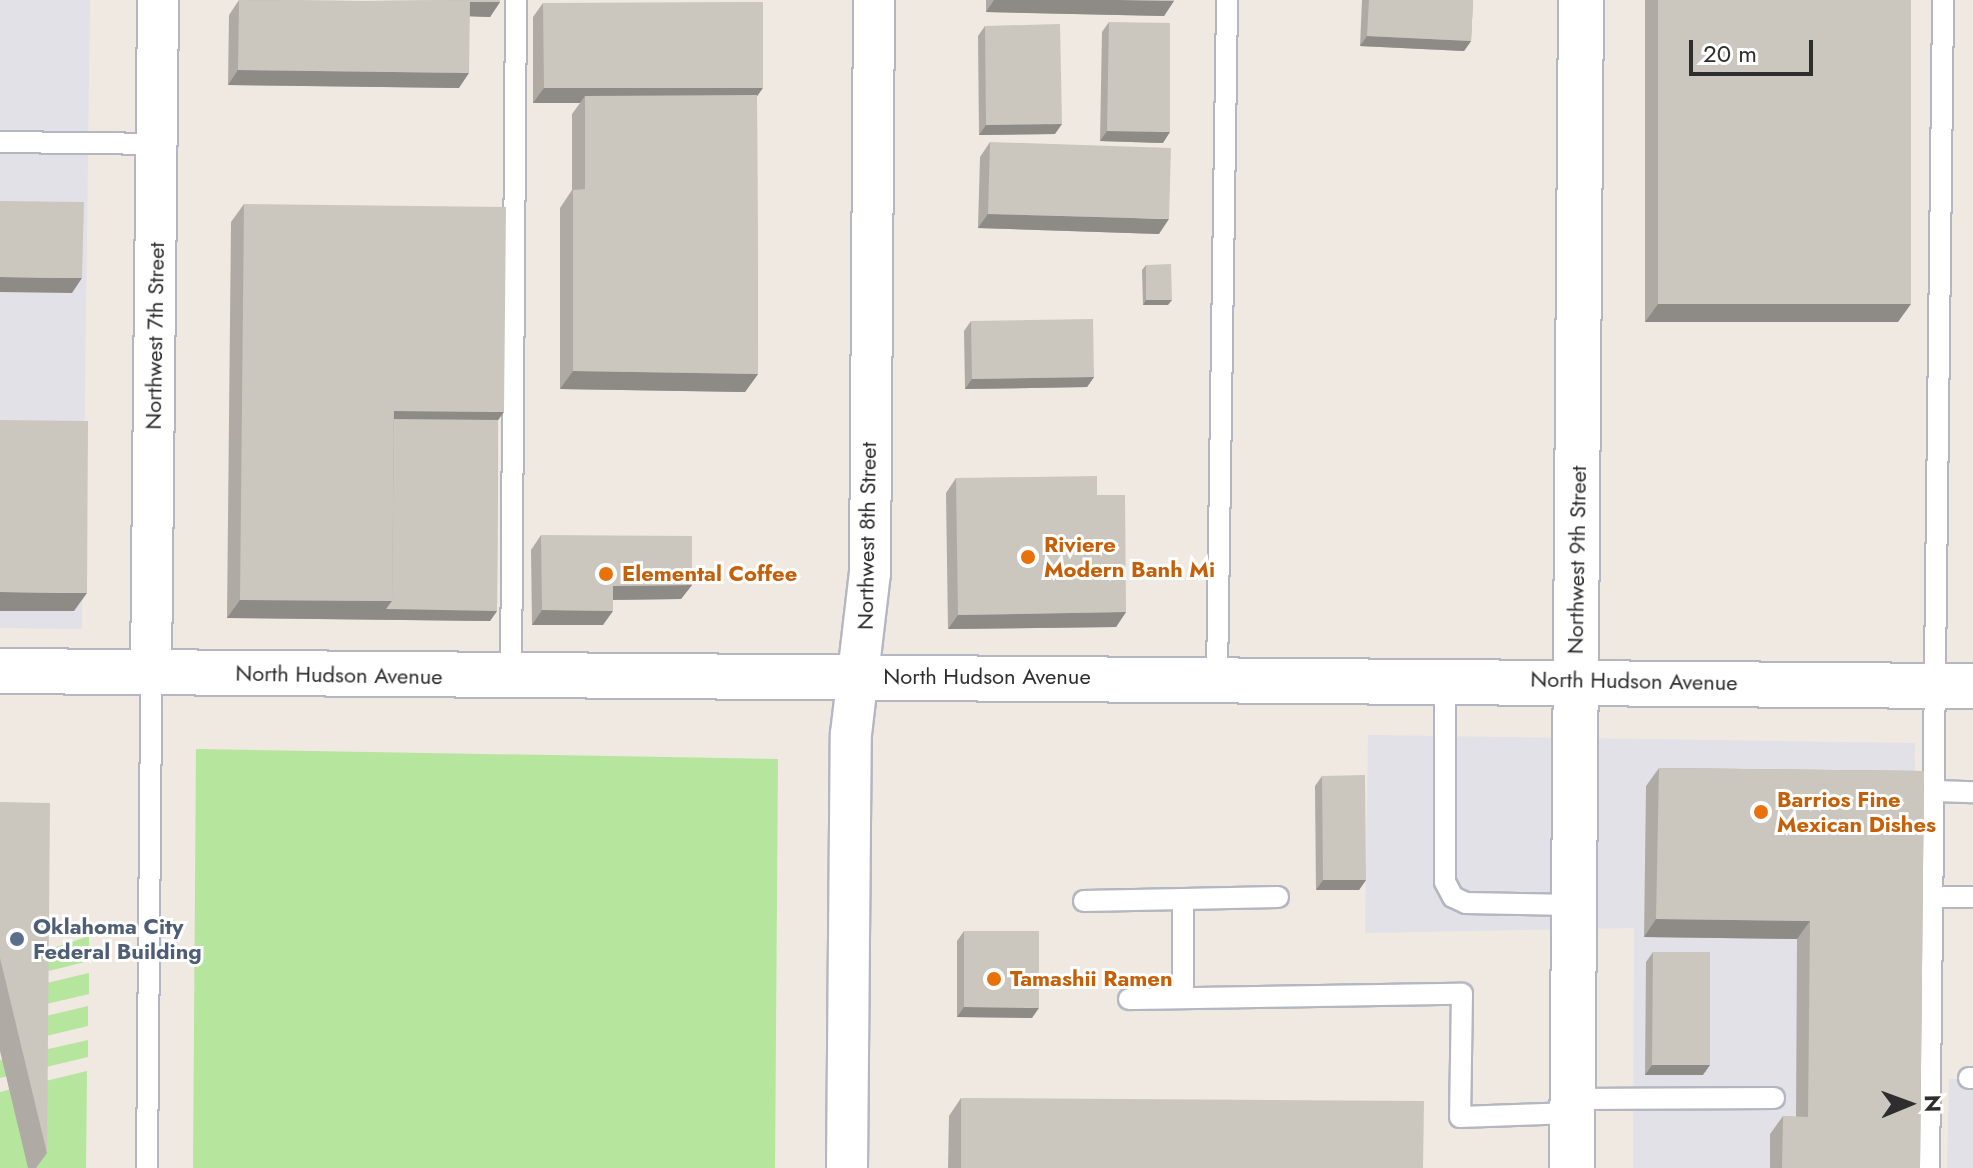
<!DOCTYPE html>
<style>
body{margin:0}
#map{position:relative;width:1973px;height:1168px;overflow:hidden;background:#efe9e1;font-family:Jost,sans-serif}
div>[style]{position:absolute}
.industrial>*{inset:0;background:#e3e1e8}
.green>*{inset:0;background:#b6e59e}
.roads{filter:drop-shadow(2px 0 #b4b7c1) drop-shadow(-2px 0 #b4b7c1) drop-shadow(0 2px #b4b7c1) drop-shadow(0 -2px #b4b7c1)}
.lane>*{height:20px;margin:-10px;padding:0 10px;transform-origin:10px;border-radius:10px;background:#fff}
.street>*{height:40px;margin:-20px;padding:0 20px;transform-origin:20px;border-radius:20px;background:#fff}
.secondary>*{height:44px;margin:-22px;padding:0 22px;transform-origin:22px;border-radius:22px;background:#fff}
.wall>*{inset:0;background:#afaba4}
.shaded-wall>*{inset:0;background:#8e8b86}
.building>*{inset:0;background:#cbc7bf}
.dots>*{width:22px;height:22px;translate:-50% -50%;box-sizing:border-box;border:4px solid #fff;border-radius:50%}
span{translate:-50% -50%;white-space:nowrap;text-align:center;line-height:1.15;-webkit-text-stroke:6px #fff;paint-order:stroke}
.street-label{font-size:22px;color:#2e2e2e}
.food-label{font-size:22px;color:#c56008;font-weight:700}
.left{translate:0 -50%;text-align:left}
.service-label{font-size:22px;color:#4e5e75;font-weight:700}
.north{position:absolute;left:1869px;top:1064px;width:80px;height:80px;-webkit-text-stroke:6px #fff;paint-order:stroke;rotate:89deg;font-size:22px;font-weight:700;line-height:32px;text-align:center;color:#2e2e2e}
.north::after{content:'';display:block;margin:auto;width:28px;height:36px;background:#2e2e2e;clip-path:polygon(50% 0,100% 100%,50% 72%,0 100%)}
.scale{position:absolute;left:1689px;top:40px;width:124px;height:36px;box-sizing:border-box;border:4px solid #2e2e2e;border-top:0;padding-left:10px;font-size:24px;line-height:28px;white-space:nowrap;color:#2e2e2e;-webkit-text-stroke:6px #fff;paint-order:stroke}
</style>
<div id="map">
<div class="industrial">
<div style="clip-path:polygon(0 0,90px 0,82px 629px,0 628px)"></div>
<div style="clip-path:polygon(1368px 735px,1915px 743px,1914px 1168px,1633px 1168px,1634px 928px,1365px 933px)"></div>
<div style="clip-path:polygon(1949px 1079px,1973px 1079px,1973px 1168px,1947px 1168px)"></div>
</div>
<div class="green">
<div style="clip-path:polygon(196px 749px,778px 759px,775px 1168px,193px 1168px)"></div>
<div style="clip-path:polygon(89px 936px,89px 961px,0 983px,0 966px)"></div>
<div style="clip-path:polygon(89px 973px,89px 994px,0 1015px,0 994px)"></div>
<div style="clip-path:polygon(88px 1006px,88px 1026px,0 1047px,0 1027px)"></div>
<div style="clip-path:polygon(88px 1040px,88px 1057px,0 1078px,0 1060px)"></div>
<div style="clip-path:polygon(87px 1071px,86px 1168px,0 1168px,0 1092px)"></div>
</div>
<div class="roads">
<div class="lane">
<div style="left:0;top:142px;width:157px;rotate:0.7deg"></div>
<div style="left:1217px;top:677px;width:677px;rotate:-89.15deg"></div>
<div style="left:511px;top:679px;width:679px;rotate:-89.58deg"></div>
<div style="left:1445px;top:679px;width:203px;rotate:90deg"></div>
<div style="left:1445px;top:882px;width:17px;rotate:62deg"></div>
<div style="left:1453px;top:897px;width:14px;rotate:25deg"></div>
<div style="left:1466px;top:903px;width:108px;rotate:1.1deg"></div>
<div style="left:1936px;top:791px;width:37px;rotate:2deg"></div>
<div style="left:1934px;top:897px;width:39px"></div>
<div style="left:1084px;top:901px;width:99px;rotate:-1.2deg"></div>
<div style="left:1183px;top:997px;width:98px;rotate:-90deg"></div>
<div style="left:1183px;top:899px;width:95px;rotate:-1.2deg"></div>
<div style="left:1129px;top:999px;width:333px;rotate:-0.9deg"></div>
<div style="left:1462px;top:994px;width:123px;rotate:90.9deg"></div>
<div style="left:1460px;top:1117px;width:112px;rotate:-2deg"></div>
<div style="left:1969px;top:1078px;width:4px"></div>
<div style="left:1573px;top:1099px;width:201px;rotate:-0.3deg"></div>
<div style="left:147px;top:1168px;width:496px;rotate:-89.5deg"></div>
<div style="left:1929px;top:1168px;width:1168px;rotate:-89.31deg"></div>
</div>
<div class="street">
<div style="left:151px;top:672px;width:672px;rotate:-89.4deg"></div>
<div style="left:847px;top:1168px;width:434px;rotate:-89.5deg"></div>
<div style="left:851px;top:734px;width:162px;rotate:-83.3deg"></div>
<div style="left:870px;top:573px;width:573px;rotate:-89.6deg"></div>
</div>
<div class="secondary">
<div style="left:0;top:671px;width:1973px;rotate:0.44deg"></div>
<div style="left:1572px;top:1168px;width:1168px;rotate:-89.56deg"></div>
</div>
</div>
<div class="wall">
<div style="clip-path:polygon(239px 0,359px 1px,500px 0,500px 2px,490px 17px,469px 16px,459px 88px,228px 85px,229px 15px)"></div>
<div style="clip-path:polygon(986px 0,1174px 0,1164px 16px,986px 12px)"></div>
<div style="clip-path:polygon(1362px 0,1473px 0,1471px 41px,1464px 51px,1360px 46px)"></div>
<div style="clip-path:polygon(1645px 0,1911px 0,1898px 322px,1645px 322px)"></div>
<div style="clip-path:polygon(543px 3px,757px 96px,758px 374px,745px 392px,560px 389px,560px 208px,572px 190px,572px 114px,580px 103px,533px 103px,533px 17px)"></div>
<div style="clip-path:polygon(1109px 22px,1163px 143px,1100px 141px,1102px 32px)"></div>
<div style="clip-path:polygon(985px 26px,1055px 134px,979px 135px,978px 36px)"></div>
<div style="clip-path:polygon(990px 142px,1159px 234px,978px 228px,980px 157px)"></div>
<div style="clip-path:polygon(244px 204px,498px 420px,497px 611px,490px 621px,227px 618px,231px 222px)"></div>
<div style="clip-path:polygon(1146px 265px,1168px 305px,1143px 305px,1142px 270px)"></div>
<div style="clip-path:polygon(971px 321px,1094px 377px,1087px 387px,965px 389px,964px 331px)"></div>
<div style="clip-path:polygon(956px 478px,1097px 495px,1126px 612px,1116px 627px,948px 629px,946px 493px)"></div>
<div style="clip-path:polygon(541px 535px,692px 585px,681px 599px,613px 600px,603px 625px,532px 625px,531px 550px)"></div>
<div style="clip-path:polygon(1659px 768px,1924px 771px,1920px 1168px,1770px 1168px,1770px 1134px,1783px 1116px,1796px 1117px,1797px 939px,1644px 937px,1646px 786px)"></div>
<div style="clip-path:polygon(1322px 776px,1366px 880px,1359px 890px,1316px 890px,1315px 786px)"></div>
<div style="clip-path:polygon(0 802px,47px 1153px,36px 1168px,28px 1168px,0 1051px)"></div>
<div style="clip-path:polygon(964px 931px,1032px 1018px,957px 1017px,957px 941px)"></div>
<div style="clip-path:polygon(1653px 952px,1703px 1075px,1645px 1075px,1646px 962px)"></div>
<div style="clip-path:polygon(961px 1098px,1423px 1168px,948px 1168px,949px 1116px)"></div>
</div>
<div class="shaded-wall">
<div style="clip-path:polygon(994px 0,1120px 0,1174px 1px,1164px 16px,986px 12px)"></div>
<div style="clip-path:polygon(470px 2px,500px 2px,490px 17px,460px 16px)"></div>
<div style="clip-path:polygon(1367px 36px,1471px 41px,1464px 51px,1360px 46px)"></div>
<div style="clip-path:polygon(238px 70px,469px 73px,459px 88px,228px 85px)"></div>
<div style="clip-path:polygon(544px 88px,763px 88px,753px 102px,585px 96px,580px 103px,533px 103px)"></div>
<div style="clip-path:polygon(1062px 124px,1055px 134px,979px 135px,986px 125px)"></div>
<div style="clip-path:polygon(1107px 131px,1170px 132px,1163px 143px,1100px 141px)"></div>
<div style="clip-path:polygon(988px 214px,1169px 219px,1159px 234px,978px 228px)"></div>
<div style="clip-path:polygon(0 277px,82px 278px,72px 293px,0 292px)"></div>
<div style="clip-path:polygon(1146px 300px,1172px 300px,1168px 305px,1143px 305px)"></div>
<div style="clip-path:polygon(1658px 304px,1911px 304px,1898px 322px,1645px 322px)"></div>
<div style="clip-path:polygon(573px 371px,758px 374px,745px 392px,560px 389px)"></div>
<div style="clip-path:polygon(1094px 377px,1087px 387px,965px 389px,972px 379px)"></div>
<div style="clip-path:polygon(394px 411px,504px 412px,491px 430px,388px 429px)"></div>
<div style="clip-path:polygon(692px 585px,681px 599px,603px 600px,613px 586px)"></div>
<div style="clip-path:polygon(0 592px,87px 593px,74px 611px,0 611px)"></div>
<div style="clip-path:polygon(240px 600px,392px 601px,497px 611px,490px 621px,227px 618px)"></div>
<div style="clip-path:polygon(542px 610px,613px 611px,603px 625px,532px 625px)"></div>
<div style="clip-path:polygon(1126px 612px,1116px 627px,948px 629px,958px 615px)"></div>
<div style="clip-path:polygon(1323px 880px,1366px 880px,1359px 890px,1316px 890px)"></div>
<div style="clip-path:polygon(1656px 919px,1810px 921px,1797px 939px,1644px 937px)"></div>
<div style="clip-path:polygon(964px 1007px,1039px 1008px,1032px 1018px,957px 1017px)"></div>
<div style="clip-path:polygon(1652px 1065px,1710px 1065px,1703px 1075px,1645px 1075px)"></div>
</div>
<div class="building">
<div style="clip-path:polygon(239px 0,369px 1px,500px 0,500px 2px,470px 2px,469px 73px,238px 70px)"></div>
<div style="clip-path:polygon(1120px 0,1174px 0,1174px 1px)"></div>
<div style="clip-path:polygon(1369px 0,1473px 0,1471px 41px,1367px 36px)"></div>
<div style="clip-path:polygon(1658px 0,1911px 0,1911px 304px,1658px 304px)"></div>
<div style="clip-path:polygon(763px 2px,763px 88px,544px 88px,543px 3px)"></div>
<div style="clip-path:polygon(1109px 22px,1170px 23px,1170px 132px,1107px 131px)"></div>
<div style="clip-path:polygon(1060px 24px,1062px 124px,986px 125px,985px 26px)"></div>
<div style="clip-path:polygon(757px 95px,758px 374px,573px 371px,573px 190px,585px 189px,585px 96px)"></div>
<div style="clip-path:polygon(990px 142px,1171px 148px,1169px 219px,988px 214px)"></div>
<div style="clip-path:polygon(0 201px,84px 202px,82px 278px,0 277px)"></div>
<div style="clip-path:polygon(244px 204px,506px 207px,504px 412px,394px 411px,392px 601px,240px 600px)"></div>
<div style="clip-path:polygon(1171px 264px,1172px 300px,1146px 300px,1146px 265px)"></div>
<div style="clip-path:polygon(1093px 319px,1094px 377px,972px 379px,971px 321px)"></div>
<div style="clip-path:polygon(394px 419px,498px 420px,497px 611px,386px 609px,392px 601px)"></div>
<div style="clip-path:polygon(0 420px,88px 421px,87px 593px,0 592px)"></div>
<div style="clip-path:polygon(1097px 476px,1097px 495px,1125px 495px,1126px 612px,958px 615px,956px 478px)"></div>
<div style="clip-path:polygon(541px 535px,692px 536px,692px 585px,613px 586px,613px 611px,542px 610px)"></div>
<div style="clip-path:polygon(1659px 768px,1924px 771px,1920px 1168px,1782px 1168px,1783px 1116px,1808px 1117px,1810px 921px,1656px 919px)"></div>
<div style="clip-path:polygon(1365px 775px,1366px 880px,1323px 880px,1322px 776px)"></div>
<div style="clip-path:polygon(0 802px,50px 803px,47px 1153px,0 958px)"></div>
<div style="clip-path:polygon(964px 931px,1039px 931px,1039px 1008px,964px 1007px)"></div>
<div style="clip-path:polygon(1653px 952px,1710px 952px,1710px 1065px,1652px 1065px)"></div>
<div style="clip-path:polygon(961px 1098px,1424px 1101px,1423px 1168px,961px 1168px)"></div>
</div>
<div class="dots">
<div style="left:1028px;top:557px;background:#e8710a"></div>
<div style="left:606px;top:574px;background:#e8710a"></div>
<div style="left:1761px;top:812px;background:#e8710a"></div>
<div style="left:17px;top:939px;background:#5c6f8a"></div>
<div style="left:994px;top:979px;background:#e8710a"></div>
</div>
<div class="street-label">
<span style="left:155px;top:336px;rotate:-89deg">Northwest 7th Street</span>
<span style="left:867px;top:536px;rotate:-89deg">Northwest 8th Street</span>
<span style="left:1577px;top:560px;rotate:-89deg">Northwest 9th Street</span>
<span style="left:339px;top:675px;rotate:1deg">North Hudson Avenue</span>
<span style="left:987px;top:677px">North Hudson Avenue</span>
<span style="left:1634px;top:681px;rotate:1deg">North Hudson Avenue</span>
</div>
<div class="food-label">
<span class="left" style="left:1044px;top:557px">Riviere<br>Modern Banh Mi</span>
<span class="left" style="left:622px;top:574px">Elemental Coffee</span>
<span class="left" style="left:1777px;top:812px">Barrios Fine<br>Mexican Dishes</span>
<span class="left" style="left:1010px;top:979px">Tamashii Ramen</span>
</div>
<div class="service-label">
<span class="left" style="left:33px;top:939px">Oklahoma City<br>Federal Building</span>
</div>
<div class="north">N</div>
<div class="scale">20 m</div>
</div>
